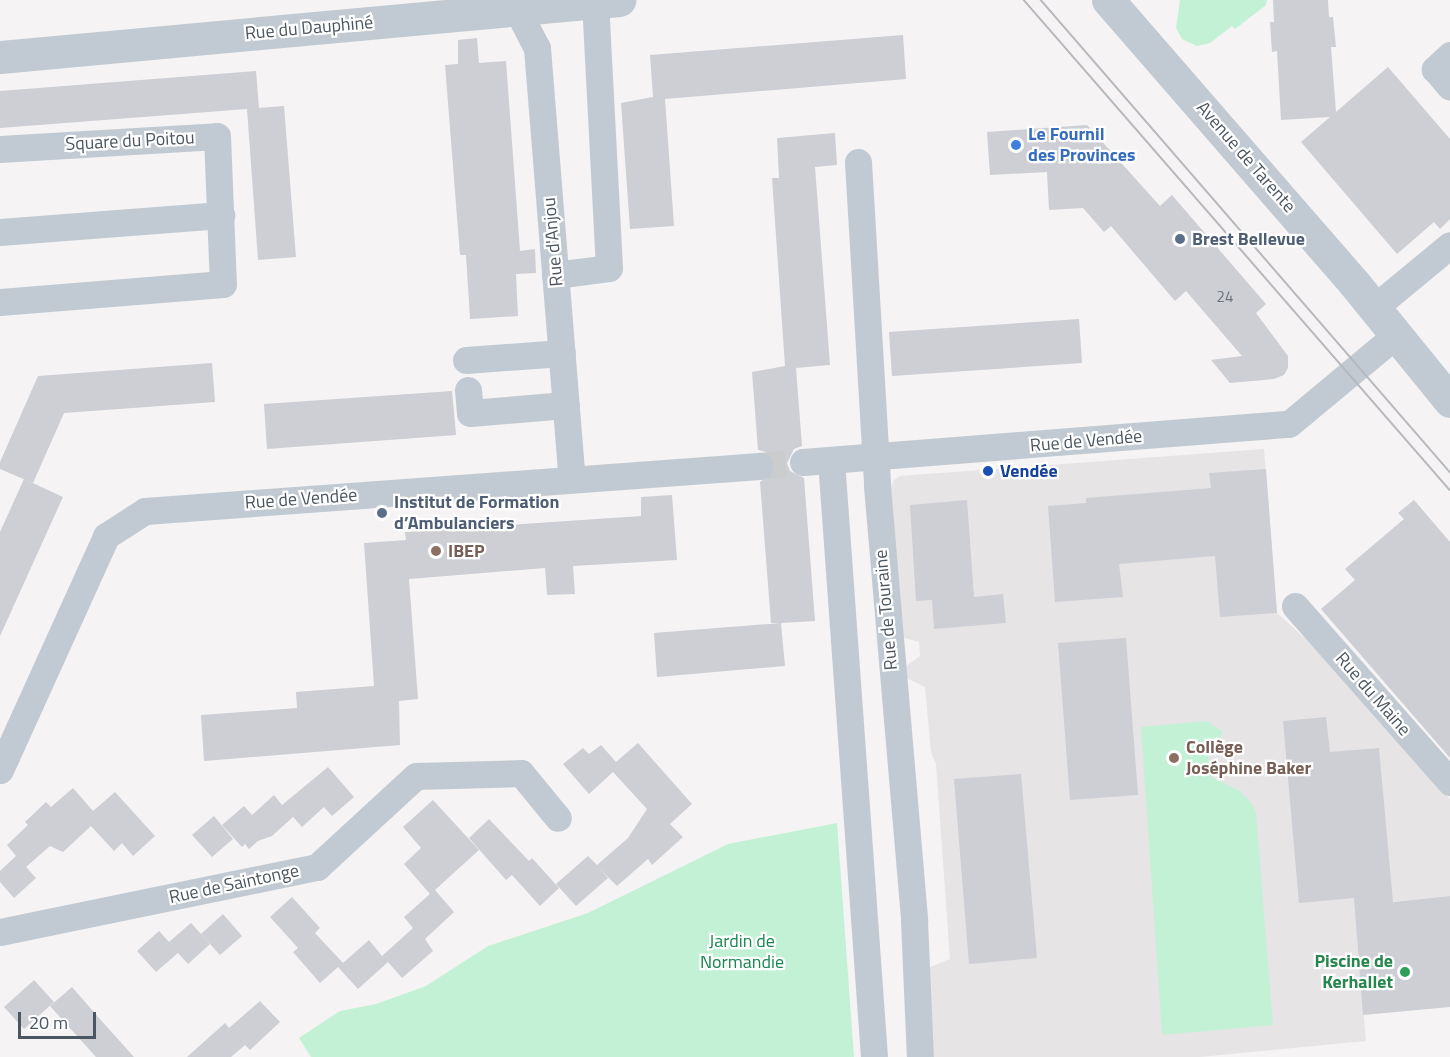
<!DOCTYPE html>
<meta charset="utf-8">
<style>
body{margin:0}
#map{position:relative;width:1450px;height:1057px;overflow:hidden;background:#f5f3f3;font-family:"Titillium Web",sans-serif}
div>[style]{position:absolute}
.education>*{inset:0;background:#e6e4e5}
.green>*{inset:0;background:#c3f1d5}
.building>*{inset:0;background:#cdcfd5}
.minor-tunnel>*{height:27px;margin-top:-13.5px;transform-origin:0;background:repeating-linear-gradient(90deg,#caccce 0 27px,transparent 0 41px)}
.minor>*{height:27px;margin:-13.5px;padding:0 13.5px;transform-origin:13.5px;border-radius:13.5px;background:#c1cad2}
.tertiary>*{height:33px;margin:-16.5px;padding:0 16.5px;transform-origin:16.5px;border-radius:16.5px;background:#c1cad2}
.tram>*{height:1.5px;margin:-0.75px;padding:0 0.75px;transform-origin:0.75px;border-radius:0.75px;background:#b5b8bd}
.dots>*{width:16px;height:16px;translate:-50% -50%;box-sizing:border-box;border:3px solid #fff;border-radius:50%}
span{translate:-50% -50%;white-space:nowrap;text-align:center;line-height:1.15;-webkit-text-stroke:4.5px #fff;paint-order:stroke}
.number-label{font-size:15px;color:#6b747e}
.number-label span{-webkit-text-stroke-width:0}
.street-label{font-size:18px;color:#4a5661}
.shop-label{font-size:18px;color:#366cbe;font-weight:700}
.left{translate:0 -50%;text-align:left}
.service-label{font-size:18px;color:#4e5e75;font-weight:700}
.transit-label{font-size:18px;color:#164399;font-weight:700}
.education-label{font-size:18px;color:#785e54;font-weight:700}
.park-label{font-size:18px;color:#17864f}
.leisure-label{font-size:18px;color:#27864d;font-weight:700}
.right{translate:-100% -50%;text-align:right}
.scale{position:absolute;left:18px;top:1012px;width:78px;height:27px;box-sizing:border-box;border:3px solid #4a5661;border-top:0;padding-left:8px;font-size:18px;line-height:21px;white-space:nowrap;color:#4a5661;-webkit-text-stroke:4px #fff;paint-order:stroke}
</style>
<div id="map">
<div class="education">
<div style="clip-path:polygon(1264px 449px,1277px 613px,1331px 662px,1450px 799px,1450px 896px,1370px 904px,1357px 937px,1366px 1041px,1200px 1057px,934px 1057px,928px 968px,950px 959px,936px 764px,931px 752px,925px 687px,907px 678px,906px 666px,920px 656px,919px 642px,901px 637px,891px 489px,894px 480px,900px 476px)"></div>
</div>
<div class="green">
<div style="clip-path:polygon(1180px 0,1267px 0,1266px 5px,1235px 29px,1232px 26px,1210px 43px,1197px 46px,1182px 39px,1176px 28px)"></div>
<div style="clip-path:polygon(1207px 721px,1222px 731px,1219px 748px,1208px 755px,1212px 777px,1240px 791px,1252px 804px,1256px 813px,1273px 1025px,1162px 1035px,1141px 727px)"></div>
<div style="clip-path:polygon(837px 823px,854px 1057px,311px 1057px,299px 1038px,340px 1011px,376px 1004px,426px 986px,488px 946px,588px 913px,728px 844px)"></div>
</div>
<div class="building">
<div style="clip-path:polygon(1273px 0,1328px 0,1329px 17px,1333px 17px,1336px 47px,1331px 47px,1336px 112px,1388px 67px,1450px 139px,1450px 219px,1440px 229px,1434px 222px,1397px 254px,1301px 142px,1330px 117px,1281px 120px,1277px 51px,1272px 52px,1270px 22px,1274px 22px)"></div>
<div style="clip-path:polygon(903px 35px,906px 79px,665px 99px,674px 226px,630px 229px,621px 103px,653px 97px,650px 55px)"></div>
<div style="clip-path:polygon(477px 38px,479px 63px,506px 61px,520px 251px,535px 249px,536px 273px,516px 274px,518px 316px,470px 319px,466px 255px,460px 255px,445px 65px,458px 64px,458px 40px)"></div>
<div style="clip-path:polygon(256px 71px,259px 108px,284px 106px,296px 257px,258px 260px,247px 109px,0 128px,0 91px)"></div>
<div style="clip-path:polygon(1087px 125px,1160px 206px,1172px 195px,1266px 304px,1256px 313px,1288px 356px,1288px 368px,1284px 375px,1274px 379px,1230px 383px,1211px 360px,1242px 356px,1186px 291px,1175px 301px,1111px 226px,1104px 232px,1083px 208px,1049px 210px,1047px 172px,990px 175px,987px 132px)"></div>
<div style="clip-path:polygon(835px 133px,837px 165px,815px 167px,830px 365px,796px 368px,802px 446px,794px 449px,787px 463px,790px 471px,804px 478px,815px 621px,781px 623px,785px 666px,657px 677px,654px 633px,781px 623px,771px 623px,760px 482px,773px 473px,775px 464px,766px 452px,758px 450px,752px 372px,785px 366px,772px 178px,779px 178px,777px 138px)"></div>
<div style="clip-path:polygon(1079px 319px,1082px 363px,892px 376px,889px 332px)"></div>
<div style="clip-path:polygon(212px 363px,215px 402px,64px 413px,33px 483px,0 469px,0 462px,38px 376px)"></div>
<div style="clip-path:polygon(452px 391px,456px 435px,267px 449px,264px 404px)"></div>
<div style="clip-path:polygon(1266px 469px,1277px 613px,1220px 617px,1215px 556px,1119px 564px,1123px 597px,1055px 602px,1048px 506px,1086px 503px,1086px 498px,1211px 488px,1209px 473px)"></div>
<div style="clip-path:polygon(24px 479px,63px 497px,0 636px,0 532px)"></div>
<div style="clip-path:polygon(672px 495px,677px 560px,573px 566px,575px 594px,547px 595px,545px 568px,409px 579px,418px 699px,399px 701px,400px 745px,204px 761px,201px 715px,297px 708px,296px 692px,374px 686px,364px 543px,406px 540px,405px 532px,641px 516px,641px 497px)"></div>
<div style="clip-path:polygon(967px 500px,974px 597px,1003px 594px,1006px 623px,934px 629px,932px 600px,916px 601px,910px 505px)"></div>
<div style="clip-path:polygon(1414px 500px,1450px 542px,1450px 758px,1321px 609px,1355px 580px,1345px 569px,1404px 519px,1398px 513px)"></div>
<div style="clip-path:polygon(1126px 638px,1138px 795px,1070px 800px,1058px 643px)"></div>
<div style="clip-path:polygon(1326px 717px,1330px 752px,1379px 748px,1393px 902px,1450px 896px,1450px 1007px,1363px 1015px,1354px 898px,1299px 903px,1283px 721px)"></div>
<div style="clip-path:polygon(638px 743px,692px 804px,670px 824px,683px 837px,652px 865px,648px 859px,617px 886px,599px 868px,608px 878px,576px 906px,556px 884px,588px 856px,597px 865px,628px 838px,647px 809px,613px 772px,589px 794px,563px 764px,583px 748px,589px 754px,601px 745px,616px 762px)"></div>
<div style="clip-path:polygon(328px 767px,354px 797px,332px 816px,324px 807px,302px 827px,287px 810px,293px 817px,272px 836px,258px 841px,249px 849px,245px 844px,242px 847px,222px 825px,244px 806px,252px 815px,274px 795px,282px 805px)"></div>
<div style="clip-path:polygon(1021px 774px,1037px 958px,969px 964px,954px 779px)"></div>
<div style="clip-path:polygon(73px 788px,93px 811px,115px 792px,155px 836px,133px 856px,122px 843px,114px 851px,91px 826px,63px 852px,50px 846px,26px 867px,36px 878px,14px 898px,0 882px,0 871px,16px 856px,7px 845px,28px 825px,25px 822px,46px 802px,51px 807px)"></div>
<div style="clip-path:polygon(433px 800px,479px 850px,435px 890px,454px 912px,425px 939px,433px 951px,402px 978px,388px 962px,358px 989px,338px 967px,320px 983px,293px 952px,298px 948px,270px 917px,292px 897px,320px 928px,315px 933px,343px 963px,369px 940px,382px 956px,413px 928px,404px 917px,430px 894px,404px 864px,421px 848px,403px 827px)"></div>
<div style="clip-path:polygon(214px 816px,233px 839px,212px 857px,192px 835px)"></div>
<div style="clip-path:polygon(489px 819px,529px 861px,532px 858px,559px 888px,540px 906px,512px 875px,506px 880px,469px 838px)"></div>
<div style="clip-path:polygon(223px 914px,242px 936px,220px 955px,201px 934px)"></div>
<div style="clip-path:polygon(191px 923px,210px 944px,188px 964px,178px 953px,156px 972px,137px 951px,159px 931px,169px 942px)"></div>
<div style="clip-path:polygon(34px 980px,54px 1002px,24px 1029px,4px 1007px)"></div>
<div style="clip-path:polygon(72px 987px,99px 1018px,134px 1057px,96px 1057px,50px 1006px)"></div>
<div style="clip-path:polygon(260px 1001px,280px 1022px,250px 1050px,245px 1045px,231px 1057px,187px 1057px,225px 1023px,229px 1028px)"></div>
</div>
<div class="minor-tunnel">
<div style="left:759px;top:466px;width:44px;rotate:-5.2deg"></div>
</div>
<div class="minor">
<div style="left:512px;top:0;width:54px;rotate:62.5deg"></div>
<div style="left:537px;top:48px;width:433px;rotate:85.4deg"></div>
<div style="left:1450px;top:55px;width:21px;rotate:137deg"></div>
<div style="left:1435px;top:69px;width:23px;rotate:50deg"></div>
<div style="left:0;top:149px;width:217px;rotate:-3.4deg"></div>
<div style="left:217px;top:136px;width:148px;rotate:87.7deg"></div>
<div style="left:223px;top:284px;width:224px;rotate:175.4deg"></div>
<div style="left:858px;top:162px;width:325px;rotate:86.6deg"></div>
<div style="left:877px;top:486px;width:437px;rotate:85.1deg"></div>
<div style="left:914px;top:921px;width:136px;rotate:87.5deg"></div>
<div style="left:0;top:232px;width:222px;rotate:-4.4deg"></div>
<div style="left:555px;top:275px;width:54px;rotate:-7.4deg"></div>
<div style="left:609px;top:268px;width:266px;rotate:-93deg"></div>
<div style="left:1375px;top:307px;width:97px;rotate:-39.6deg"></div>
<div style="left:466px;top:360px;width:96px;rotate:-4.2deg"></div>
<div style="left:468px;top:390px;width:23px;rotate:85deg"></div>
<div style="left:470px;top:413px;width:96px;rotate:-4.8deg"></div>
<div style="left:831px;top:460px;width:599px;rotate:85.88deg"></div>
<div style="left:803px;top:462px;width:487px;rotate:-4.5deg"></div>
<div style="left:1289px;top:424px;width:139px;rotate:-39.8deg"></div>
<div style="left:1295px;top:606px;width:235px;rotate:48.6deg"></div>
<div style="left:0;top:770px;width:257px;rotate:-65.6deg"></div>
<div style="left:106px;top:536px;width:46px;rotate:-32.7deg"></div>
<div style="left:145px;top:511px;width:616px;rotate:-4.19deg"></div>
<div style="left:0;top:932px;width:324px;rotate:-11.6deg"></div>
<div style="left:317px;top:867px;width:134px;rotate:-42.6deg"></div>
<div style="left:416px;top:776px;width:105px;rotate:-1.6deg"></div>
<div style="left:521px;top:773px;width:58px;rotate:50.6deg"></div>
</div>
<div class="tertiary">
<div style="left:1108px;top:0;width:375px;rotate:49deg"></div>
<div style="left:1354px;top:283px;width:152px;rotate:50.9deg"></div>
<div style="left:0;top:57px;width:622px;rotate:-5.26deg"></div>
</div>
<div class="tram">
<div style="left:1024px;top:0;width:649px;rotate:49deg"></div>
<div style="left:1041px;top:0;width:625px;rotate:49.09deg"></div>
</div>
<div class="dots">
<div style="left:1016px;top:145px;background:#3f7fe0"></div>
<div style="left:1180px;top:239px;background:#5c6f8a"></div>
<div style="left:988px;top:471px;background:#1a4fb4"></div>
<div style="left:382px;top:513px;background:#5c6f8a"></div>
<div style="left:436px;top:551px;background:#8d6e63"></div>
<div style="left:1174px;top:758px;background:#8d6e63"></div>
<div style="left:1405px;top:972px;background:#2e9e5b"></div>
</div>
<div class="number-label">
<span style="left:1225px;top:297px">24</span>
</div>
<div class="street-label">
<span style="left:309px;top:28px;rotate:-5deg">Rue du Dauphiné</span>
<span style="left:130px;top:141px;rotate:-3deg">Square du Poitou</span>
<span style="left:1246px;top:157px;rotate:49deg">Avenue de Tarente</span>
<span style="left:553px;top:242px;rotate:-95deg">Rue d'Anjou</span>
<span style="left:1086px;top:441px;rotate:-5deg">Rue de Vendée</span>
<span style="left:301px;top:499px;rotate:-4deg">Rue de Vendée</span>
<span style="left:886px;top:610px;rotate:-95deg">Rue de Touraine</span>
<span style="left:1373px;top:694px;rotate:49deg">Rue du Maine</span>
<span style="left:234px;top:884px;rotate:-12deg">Rue de Saintonge</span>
</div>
<div class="shop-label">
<span class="left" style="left:1028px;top:145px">Le Fournil<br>des Provinces</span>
</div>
<div class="service-label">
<span class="left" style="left:1192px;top:239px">Brest Bellevue</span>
<span class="left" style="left:394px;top:513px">Institut de Formation<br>d’Ambulanciers</span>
</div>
<div class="transit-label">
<span class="left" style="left:1000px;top:471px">Vendée</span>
</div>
<div class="education-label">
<span class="left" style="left:448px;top:551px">IBEP</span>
<span class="left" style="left:1186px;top:758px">Collège<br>Joséphine Baker</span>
</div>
<div class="park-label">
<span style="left:742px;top:952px">Jardin de<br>Normandie</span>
</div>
<div class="leisure-label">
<span class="right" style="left:1393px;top:972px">Piscine de<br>Kerhallet</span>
</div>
<div class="scale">20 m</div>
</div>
